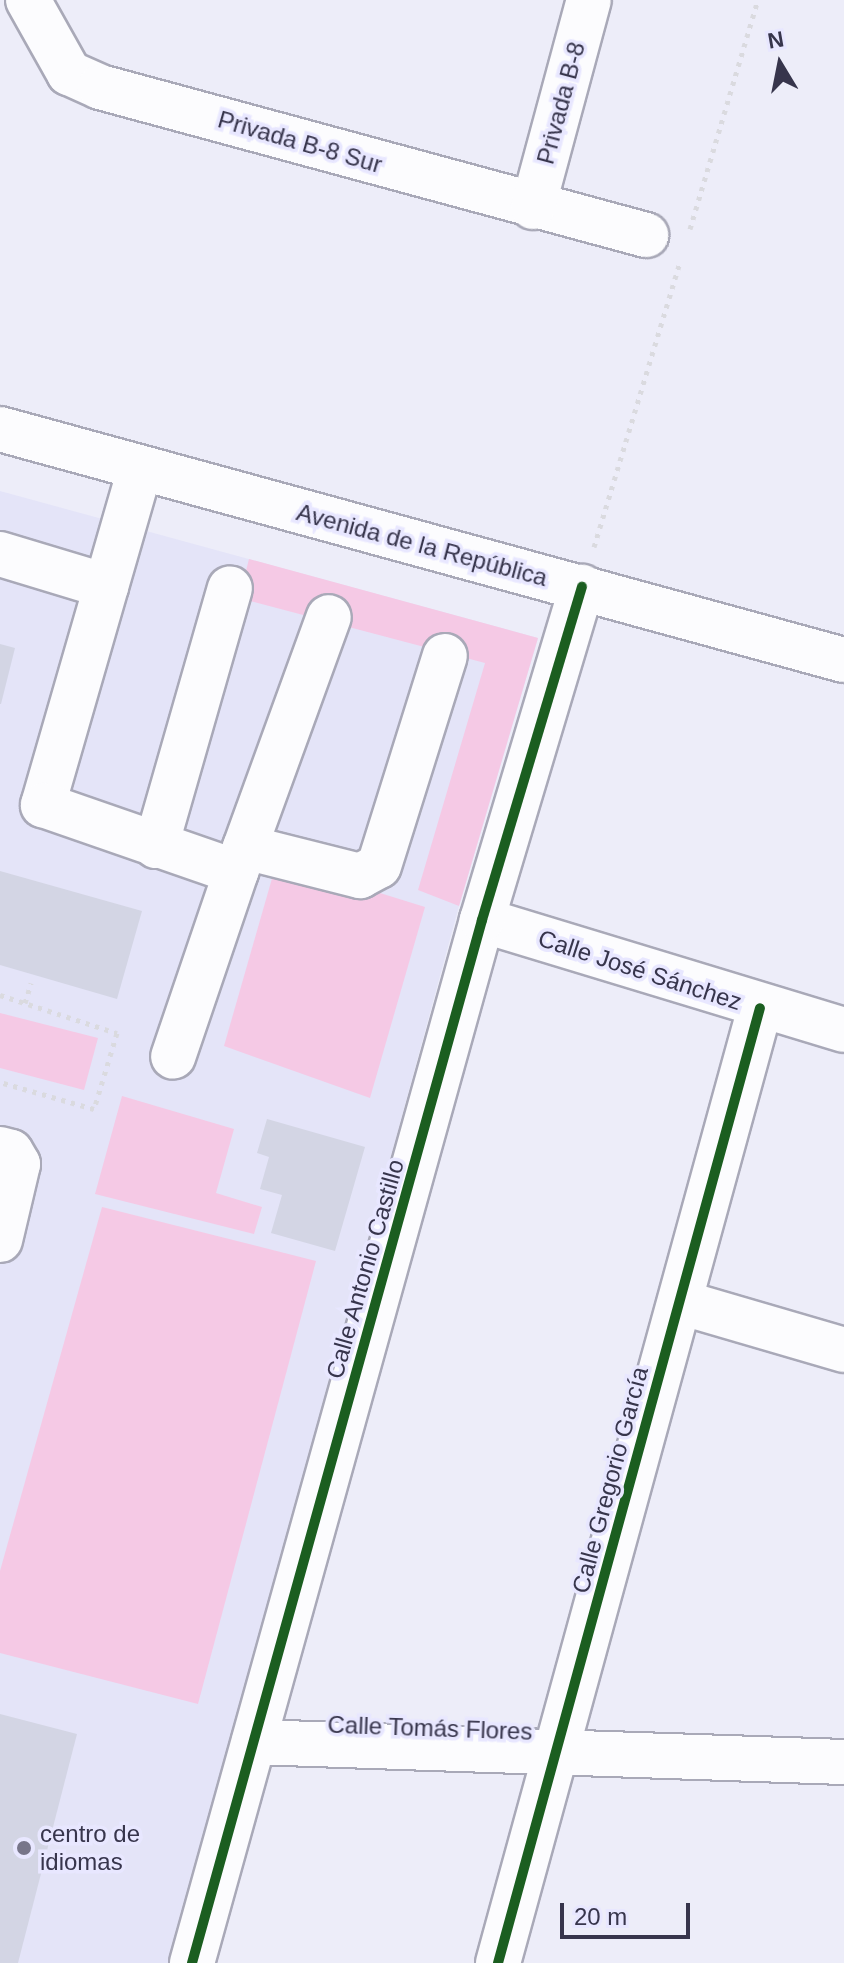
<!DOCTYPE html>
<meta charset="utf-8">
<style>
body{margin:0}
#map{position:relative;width:844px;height:1963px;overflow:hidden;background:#ededf9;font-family:Helvetica,sans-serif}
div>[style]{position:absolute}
.built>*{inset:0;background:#e4e4f8}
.green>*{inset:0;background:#f5c9e5}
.building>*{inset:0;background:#d3d5e4}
.path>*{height:5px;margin-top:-2.5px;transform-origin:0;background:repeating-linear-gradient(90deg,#dadadf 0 4px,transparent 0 10px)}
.roads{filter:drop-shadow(2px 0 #a9a9b8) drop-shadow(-2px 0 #a9a9b8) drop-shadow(0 2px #a9a9b8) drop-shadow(0 -2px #a9a9b8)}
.minor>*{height:44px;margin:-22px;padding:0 22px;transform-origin:22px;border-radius:22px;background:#fcfcfe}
.major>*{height:44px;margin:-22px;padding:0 22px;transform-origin:22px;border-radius:22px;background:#fcfcfe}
.cycleway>*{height:10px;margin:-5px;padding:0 5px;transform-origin:5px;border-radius:5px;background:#1b5e20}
.dots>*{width:22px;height:22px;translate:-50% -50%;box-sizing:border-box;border:4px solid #e8e7ff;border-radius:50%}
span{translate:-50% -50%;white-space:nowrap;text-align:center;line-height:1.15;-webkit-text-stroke:7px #e8e7ff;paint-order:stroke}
.street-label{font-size:24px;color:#37354c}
.poi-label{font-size:24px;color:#37354c}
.left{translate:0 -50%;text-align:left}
.north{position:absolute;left:740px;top:24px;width:80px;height:80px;-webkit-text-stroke:6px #e8e7ff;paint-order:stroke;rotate:350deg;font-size:22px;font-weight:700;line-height:32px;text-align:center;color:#37354c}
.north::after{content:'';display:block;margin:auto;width:28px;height:36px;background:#37354c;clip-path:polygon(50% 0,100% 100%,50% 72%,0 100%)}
.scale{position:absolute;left:560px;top:1903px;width:130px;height:36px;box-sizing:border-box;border:4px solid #37354c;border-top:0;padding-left:10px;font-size:24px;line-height:28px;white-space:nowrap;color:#37354c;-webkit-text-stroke:6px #e8e7ff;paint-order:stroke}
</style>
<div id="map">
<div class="built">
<div style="clip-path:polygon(0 491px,538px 638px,459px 906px,172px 1963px,0 1963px)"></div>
</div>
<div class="green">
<div style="clip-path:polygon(249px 559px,538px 638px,459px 906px,418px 890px,485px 663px,239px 598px)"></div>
<div style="clip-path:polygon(277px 861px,425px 907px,370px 1098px,224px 1046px)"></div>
<div style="clip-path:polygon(0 1013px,98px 1038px,84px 1090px,0 1068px)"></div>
<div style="clip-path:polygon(122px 1096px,234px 1129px,216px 1193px,262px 1207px,254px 1234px,95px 1194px)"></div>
<div style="clip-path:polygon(102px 1207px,316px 1261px,198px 1704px,0 1653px,0 1571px)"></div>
</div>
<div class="building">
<div style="clip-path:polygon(0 644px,15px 648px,1px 704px,0 704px)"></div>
<div style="clip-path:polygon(0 871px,142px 911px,117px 999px,0 965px)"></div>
<div style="clip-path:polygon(267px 1119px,365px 1147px,335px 1251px,271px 1233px,282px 1195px,260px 1189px,269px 1157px,257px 1153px)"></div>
<div style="clip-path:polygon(0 1714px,77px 1734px,18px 1963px,0 1963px)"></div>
</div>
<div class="path">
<div style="left:690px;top:229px;width:239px;rotate:-73.5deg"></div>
<div style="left:594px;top:547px;width:295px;rotate:-73.2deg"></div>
<div style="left:0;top:995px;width:123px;rotate:18deg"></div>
<div style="left:117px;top:1033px;width:79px;rotate:106.8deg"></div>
<div style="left:94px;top:1109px;width:98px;rotate:-164deg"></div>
<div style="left:25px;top:1003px;width:21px;rotate:-73deg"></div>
</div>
<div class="roads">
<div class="minor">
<div style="left:28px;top:0;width:84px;rotate:60.7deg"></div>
<div style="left:69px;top:73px;width:34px;rotate:24deg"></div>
<div style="left:100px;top:87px;width:566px;rotate:15.17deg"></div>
<div style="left:533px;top:207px;width:214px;rotate:-74.9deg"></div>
<div style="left:140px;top:469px;width:350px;rotate:106.1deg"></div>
<div style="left:43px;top:805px;width:204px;rotate:19.1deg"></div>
<div style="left:236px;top:872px;width:195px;rotate:108.8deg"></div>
<div style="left:0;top:554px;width:111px;rotate:16.8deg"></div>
<div style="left:156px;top:846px;width:268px;rotate:-74deg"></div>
<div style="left:245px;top:847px;width:119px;rotate:14.2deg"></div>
<div style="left:360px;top:876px;width:21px;rotate:-28deg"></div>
<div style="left:379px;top:866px;width:220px;rotate:-72.6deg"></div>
<div style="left:236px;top:872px;width:271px;rotate:-70deg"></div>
<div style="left:482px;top:920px;width:378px;rotate:16.9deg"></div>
<div style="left:0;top:1149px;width:11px;rotate:15deg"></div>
<div style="left:11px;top:1152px;width:14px;rotate:60deg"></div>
<div style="left:18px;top:1164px;width:78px;rotate:103.3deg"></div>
<div style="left:680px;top:1302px;width:171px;rotate:16.3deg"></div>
<div style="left:254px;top:1742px;width:590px;rotate:1.94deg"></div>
<div style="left:192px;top:1963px;width:1083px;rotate:-74.46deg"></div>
<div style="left:482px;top:920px;width:348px;rotate:-73.3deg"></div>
<div style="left:498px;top:1963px;width:990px;rotate:-74.66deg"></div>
</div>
<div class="major">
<div style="left:0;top:429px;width:875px;rotate:15.31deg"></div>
</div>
</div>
<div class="cycleway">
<div style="left:192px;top:1963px;width:1083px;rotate:-74.46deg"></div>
<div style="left:482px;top:920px;width:348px;rotate:-73.3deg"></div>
<div style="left:498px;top:1963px;width:990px;rotate:-74.66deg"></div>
</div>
<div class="dots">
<div style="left:24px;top:1848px;background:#777589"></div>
</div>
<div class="street-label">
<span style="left:561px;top:103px;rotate:-75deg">Privada B-8</span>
<span style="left:300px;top:142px;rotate:16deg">Privada B-8 Sur</span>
<span style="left:422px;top:545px;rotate:15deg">Avenida de la República</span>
<span style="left:640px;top:970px;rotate:18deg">Calle José Sánchez</span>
<span style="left:365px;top:1269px;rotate:-74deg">Calle Antonio Castillo</span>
<span style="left:610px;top:1480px;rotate:-75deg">Calle Gregorio García</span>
<span style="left:430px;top:1728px;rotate:2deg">Calle Tomás Flores</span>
</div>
<div class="poi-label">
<span class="left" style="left:40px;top:1848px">centro de<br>idiomas</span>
</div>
<div class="north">N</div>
<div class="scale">20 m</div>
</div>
